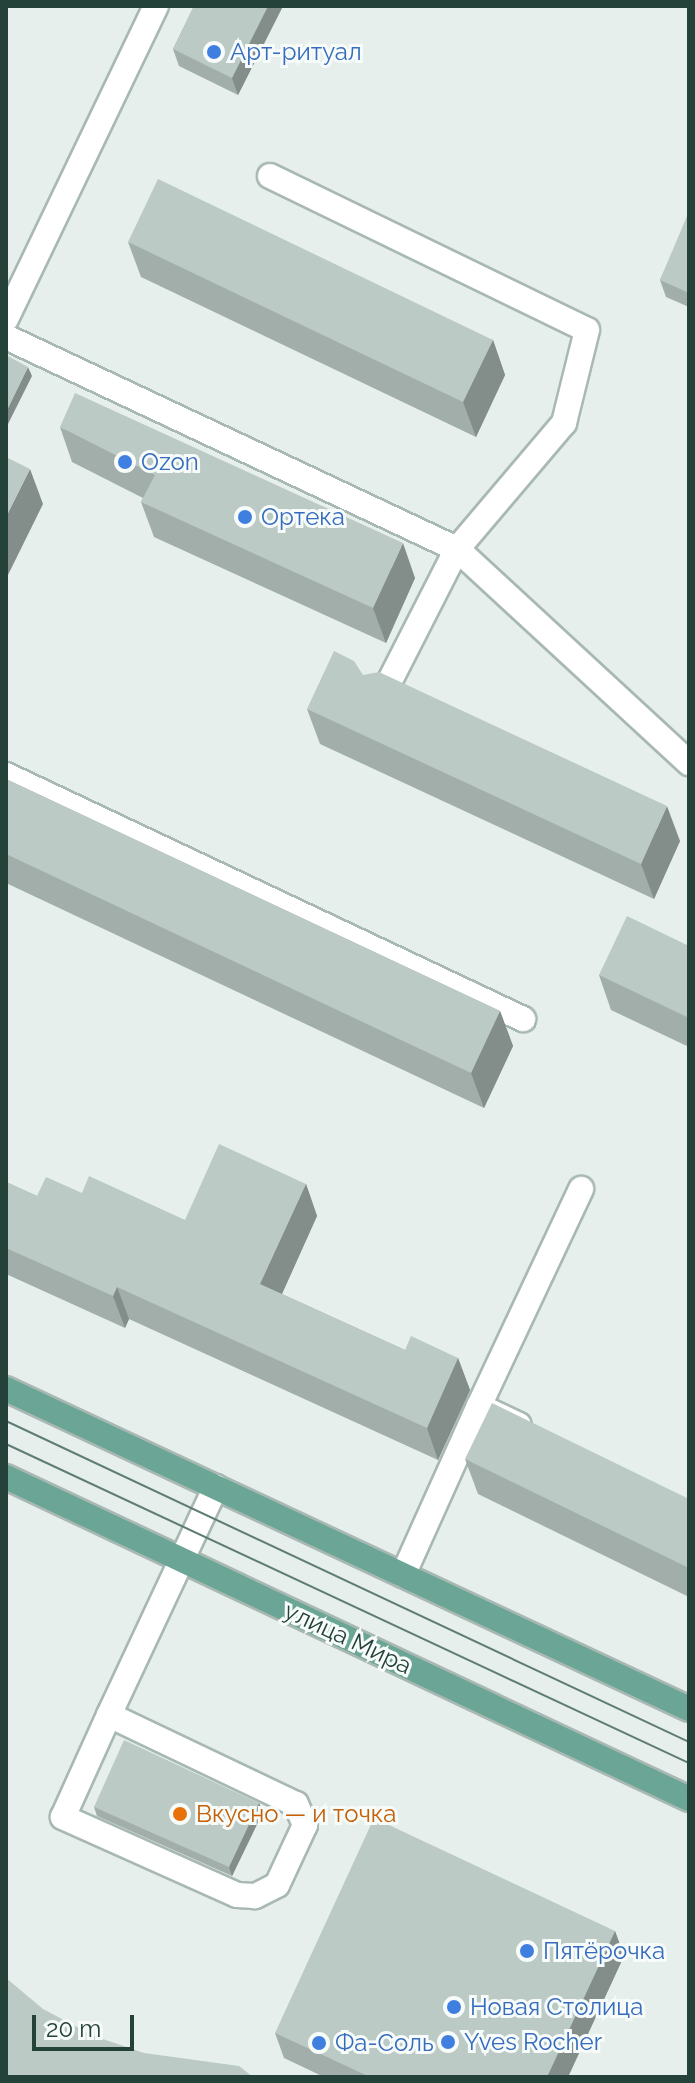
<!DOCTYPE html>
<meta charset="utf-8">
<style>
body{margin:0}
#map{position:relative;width:695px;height:2083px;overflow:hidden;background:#e6efeb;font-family:Raleway,sans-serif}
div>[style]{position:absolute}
.roads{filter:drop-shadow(2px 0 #a8b8b2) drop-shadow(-2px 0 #a8b8b2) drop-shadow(0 2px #a8b8b2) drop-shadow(0 -2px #a8b8b2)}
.minor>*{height:24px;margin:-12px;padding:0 12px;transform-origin:12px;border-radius:12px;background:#fff}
.major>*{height:24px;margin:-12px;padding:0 12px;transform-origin:12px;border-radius:12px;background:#6aa596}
.tram>*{height:2px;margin:-1px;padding:0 1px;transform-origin:1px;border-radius:1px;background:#5f7d75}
.wall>*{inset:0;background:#a1aea9}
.shaded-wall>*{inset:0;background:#838d89}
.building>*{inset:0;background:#bbcac4}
.dots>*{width:22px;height:22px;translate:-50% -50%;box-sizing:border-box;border:4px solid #f7fbf9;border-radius:50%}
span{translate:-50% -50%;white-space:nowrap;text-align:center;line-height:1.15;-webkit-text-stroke:6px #f7fbf9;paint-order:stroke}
.shop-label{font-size:24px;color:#366cbe}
.left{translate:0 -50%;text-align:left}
.street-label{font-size:24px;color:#24423a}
.food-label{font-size:24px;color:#c56008}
.frame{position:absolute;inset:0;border:8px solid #24423a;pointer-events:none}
.scale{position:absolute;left:32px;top:2015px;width:102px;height:36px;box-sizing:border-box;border:4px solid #24423a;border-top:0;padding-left:10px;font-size:24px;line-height:28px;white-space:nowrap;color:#24423a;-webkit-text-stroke:6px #f7fbf9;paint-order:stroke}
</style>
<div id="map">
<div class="roads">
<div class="minor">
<div style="left:270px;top:176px;width:352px;rotate:25.9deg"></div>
<div style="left:587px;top:330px;width:96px;rotate:103.9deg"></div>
<div style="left:564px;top:423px;width:165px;rotate:130.3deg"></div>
<div style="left:457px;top:549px;width:165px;rotate:117deg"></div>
<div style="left:6px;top:319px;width:347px;rotate:-64.4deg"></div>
<div style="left:6px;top:337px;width:498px;rotate:25.2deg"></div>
<div style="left:457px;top:549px;width:316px;rotate:42.7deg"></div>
<div style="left:6px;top:775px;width:572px;rotate:25.27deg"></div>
<div style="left:479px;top:1406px;width:240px;rotate:-64.8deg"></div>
<div style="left:403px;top:1575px;width:185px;rotate:-65.8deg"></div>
<div style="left:479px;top:1406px;width:44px;rotate:25.4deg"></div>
<div style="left:109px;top:1715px;width:207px;rotate:25.5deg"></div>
<div style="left:296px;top:1804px;width:23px;rotate:67deg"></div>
<div style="left:305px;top:1825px;width:66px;rotate:115deg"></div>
<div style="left:277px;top:1885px;width:25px;rotate:153deg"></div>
<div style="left:255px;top:1896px;width:18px;rotate:-177deg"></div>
<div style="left:237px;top:1895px;width:191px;rotate:-155.9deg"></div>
<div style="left:63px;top:1817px;width:112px;rotate:-65.7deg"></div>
<div style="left:109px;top:1715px;width:252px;rotate:-64.9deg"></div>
</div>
<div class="major">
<div style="left:6px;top:1389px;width:754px;rotate:25.1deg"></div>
<div style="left:6px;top:1477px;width:755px;rotate:25.24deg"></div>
</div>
</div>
<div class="tram">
<div style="left:6px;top:1421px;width:755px;rotate:25.17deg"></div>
<div style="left:6px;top:1444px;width:754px;rotate:25.04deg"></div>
</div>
<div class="wall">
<div style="clip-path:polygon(194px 6px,283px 6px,238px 95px,179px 66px,173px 49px)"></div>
<div style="clip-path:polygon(689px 217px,689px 307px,666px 297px,660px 280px)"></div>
<div style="clip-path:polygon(128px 242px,493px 340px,505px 375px,476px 437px,141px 277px)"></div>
<div style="clip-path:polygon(60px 427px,415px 578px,386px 643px,154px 537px,141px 502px,143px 498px,72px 462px)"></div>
<div style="clip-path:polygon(363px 675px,680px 841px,654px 899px,320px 744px,307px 709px)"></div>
<div style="clip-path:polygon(6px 779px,500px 1011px,513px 1046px,484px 1108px,6px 883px)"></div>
<div style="clip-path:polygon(689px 946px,689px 1047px,611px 1010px,599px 975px)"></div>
<div style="clip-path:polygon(6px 1182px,37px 1196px,82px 1193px,185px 1220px,306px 1184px,317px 1216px,282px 1294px,405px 1350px,458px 1358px,470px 1390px,438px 1460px,129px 1319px,125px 1328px,6px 1274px)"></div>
<div style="clip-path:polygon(465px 1459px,689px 1499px,689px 1597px,478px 1494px)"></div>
<div style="clip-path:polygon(259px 1803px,263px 1812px,232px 1876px,97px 1816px,94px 1807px)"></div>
<div style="clip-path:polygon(615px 1931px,624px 1956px,568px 2077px,324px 2077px,284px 2058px,275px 2033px)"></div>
</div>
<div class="shaded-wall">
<div style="clip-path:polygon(268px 6px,283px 6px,238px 95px,232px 78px)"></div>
<div style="clip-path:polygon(493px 340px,505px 375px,476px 437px,463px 402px)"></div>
<div style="clip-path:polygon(28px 367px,32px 376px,6px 428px,6px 412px)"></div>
<div style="clip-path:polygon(30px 469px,43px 504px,6px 579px,6px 517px)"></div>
<div style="clip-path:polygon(403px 543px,415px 578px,386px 643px,373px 608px)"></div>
<div style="clip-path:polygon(667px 806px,680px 841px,654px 899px,641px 864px)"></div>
<div style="clip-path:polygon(500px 1011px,513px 1046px,484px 1108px,471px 1073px)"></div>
<div style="clip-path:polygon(306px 1184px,317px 1216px,272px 1316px,260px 1284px)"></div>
<div style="clip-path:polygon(117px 1287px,129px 1319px,125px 1328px,113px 1296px)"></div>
<div style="clip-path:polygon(458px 1358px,470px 1390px,438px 1460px,427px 1428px)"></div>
<div style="clip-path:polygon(259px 1803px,263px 1812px,232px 1876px,229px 1867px)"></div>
<div style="clip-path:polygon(615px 1931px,624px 1956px,568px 2077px,547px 2077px)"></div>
</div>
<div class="building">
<div style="clip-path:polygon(194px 6px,268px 6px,232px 78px,173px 49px)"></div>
<div style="clip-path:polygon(158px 179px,493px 340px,463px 402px,128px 242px)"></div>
<div style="clip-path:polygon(687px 216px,689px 217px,689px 293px,660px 280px)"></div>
<div style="clip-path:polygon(6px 355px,28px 367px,6px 412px)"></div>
<div style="clip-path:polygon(75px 393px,403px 543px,373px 608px,141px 502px,155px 475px,60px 427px)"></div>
<div style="clip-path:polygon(6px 457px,30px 469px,6px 517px)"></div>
<div style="clip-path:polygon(334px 651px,354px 661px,363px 675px,379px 672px,667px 806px,641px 864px,307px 709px)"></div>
<div style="clip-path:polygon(6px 779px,500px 1011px,471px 1073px,6px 854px)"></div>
<div style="clip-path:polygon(627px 916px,689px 946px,689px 1018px,599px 975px)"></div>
<div style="clip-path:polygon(219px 1144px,306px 1184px,260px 1284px,405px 1350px,411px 1336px,458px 1358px,427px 1428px,117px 1287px,113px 1296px,6px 1248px,6px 1182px,37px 1196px,46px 1177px,82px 1193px,89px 1176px,185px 1220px)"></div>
<div style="clip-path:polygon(492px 1403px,689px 1499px,689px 1568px,465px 1459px)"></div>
<div style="clip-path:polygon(124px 1740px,259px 1803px,229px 1867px,94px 1807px)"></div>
<div style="clip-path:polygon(374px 1818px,615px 1931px,547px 2077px,370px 2077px,275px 2033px)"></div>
<div style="clip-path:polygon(6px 1978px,43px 2009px,94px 2036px,144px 2053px,239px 2066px,253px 2077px,6px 2077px)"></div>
</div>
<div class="dots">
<div style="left:214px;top:52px;background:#3f7fe0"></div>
<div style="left:125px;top:462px;background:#3f7fe0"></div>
<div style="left:245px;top:517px;background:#3f7fe0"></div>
<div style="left:180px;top:1814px;background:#e8710a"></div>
<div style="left:527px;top:1951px;background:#3f7fe0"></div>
<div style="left:454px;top:2007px;background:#3f7fe0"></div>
<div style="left:448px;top:2042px;background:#3f7fe0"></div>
<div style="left:319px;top:2043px;background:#3f7fe0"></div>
</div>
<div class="shop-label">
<span class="left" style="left:230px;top:52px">Арт-ритуал</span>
<span class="left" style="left:141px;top:462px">Ozon</span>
<span class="left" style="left:261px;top:517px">Ортека</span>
<span class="left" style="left:543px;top:1951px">Пятёрочка</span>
<span class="left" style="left:470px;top:2007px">Новая Столица</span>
<span class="left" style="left:464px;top:2042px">Yves Rocher</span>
<span class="left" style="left:335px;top:2043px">Фа-Соль</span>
</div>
<div class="street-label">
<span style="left:348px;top:1638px;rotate:25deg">улица Мира</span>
</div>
<div class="food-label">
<span class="left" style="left:196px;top:1814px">Вкусно — и точка</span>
</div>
<div class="frame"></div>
<div class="scale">20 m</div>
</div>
